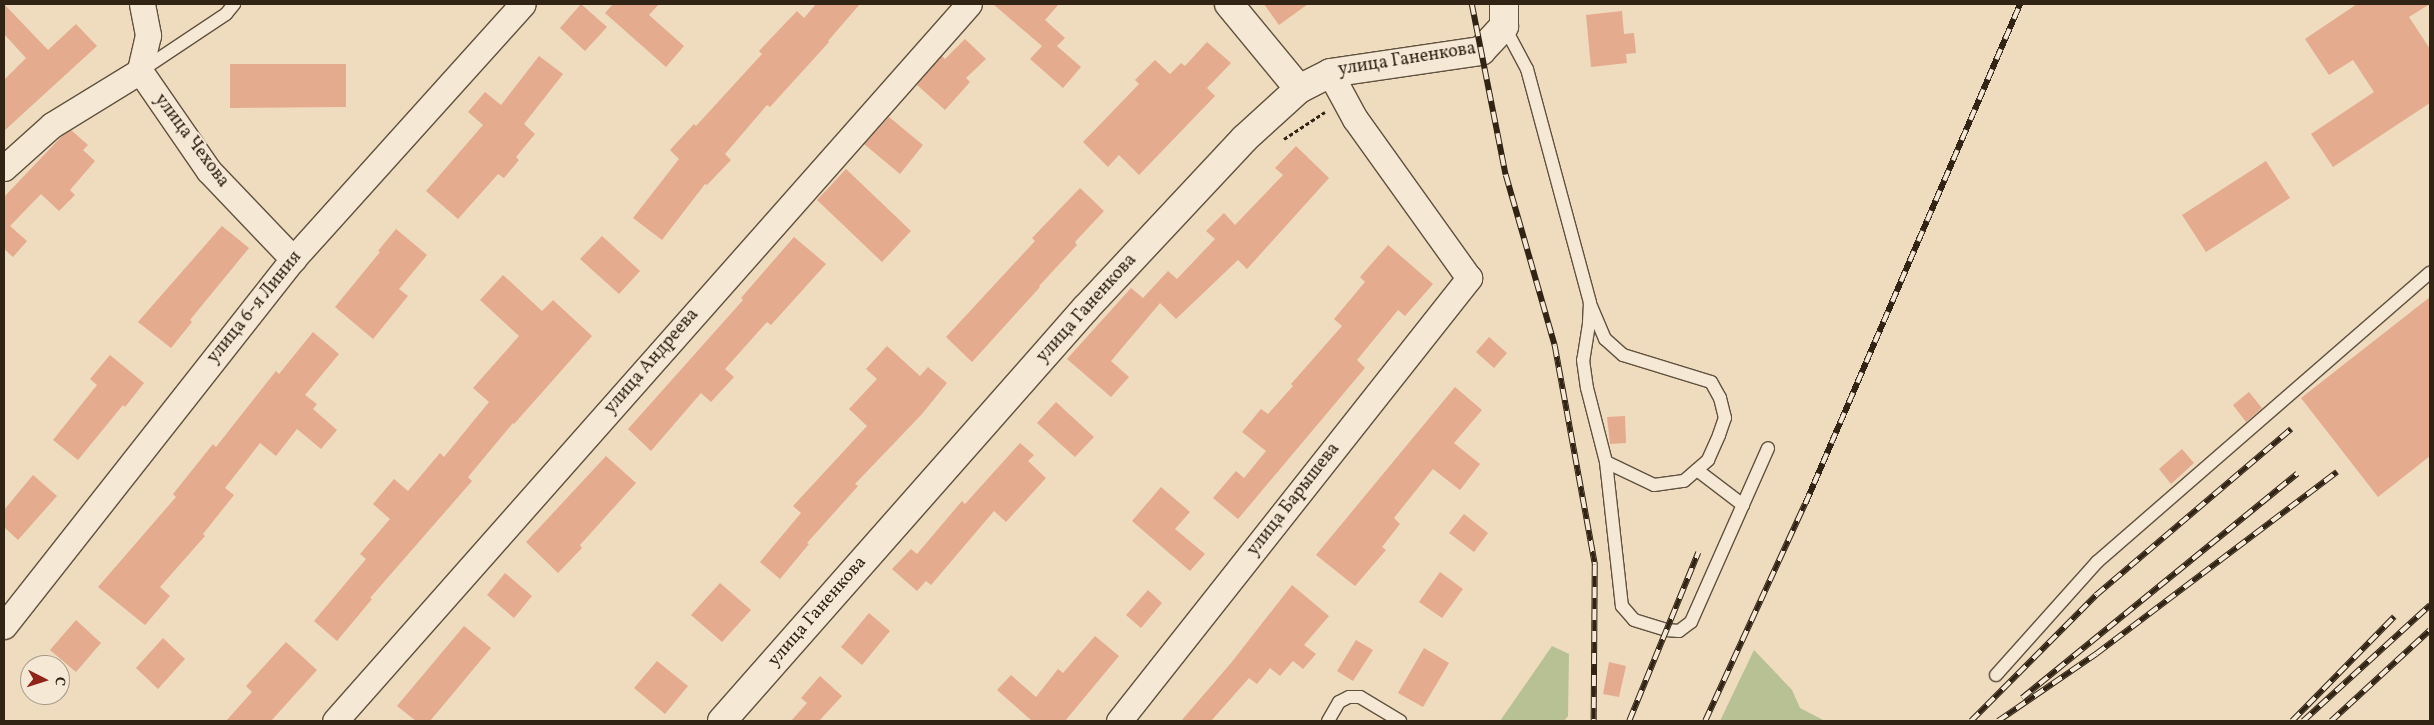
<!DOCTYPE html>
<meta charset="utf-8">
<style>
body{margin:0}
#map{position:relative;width:2434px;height:725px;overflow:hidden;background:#efdbbe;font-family:Vollkorn,serif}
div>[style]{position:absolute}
.green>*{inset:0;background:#b7c193}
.building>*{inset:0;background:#e4ab8f}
.path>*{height:3px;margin-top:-1.5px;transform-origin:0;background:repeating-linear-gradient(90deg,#312415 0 4px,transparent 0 6.5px)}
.roads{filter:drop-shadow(1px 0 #60523f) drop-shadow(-1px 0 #60523f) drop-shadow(0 1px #60523f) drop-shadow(0 -1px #60523f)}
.service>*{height:12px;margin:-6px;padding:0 6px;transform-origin:6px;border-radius:6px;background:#f5e8d5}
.minor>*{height:25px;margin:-12.5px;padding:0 12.5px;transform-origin:12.5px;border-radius:12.5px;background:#f5e8d5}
.tertiary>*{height:28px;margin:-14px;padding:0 14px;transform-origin:14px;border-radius:14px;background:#f5e8d5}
.rail>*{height:5.5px;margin-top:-2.75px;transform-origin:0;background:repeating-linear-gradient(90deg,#f5e8d5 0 11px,#312415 0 22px);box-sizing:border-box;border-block:1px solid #312415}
span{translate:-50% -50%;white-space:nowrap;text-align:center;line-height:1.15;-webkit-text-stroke:4px #f5e8d5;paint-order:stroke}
.street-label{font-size:18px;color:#312415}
.frame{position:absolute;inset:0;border:5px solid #312415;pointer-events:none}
.north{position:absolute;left:20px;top:655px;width:50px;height:50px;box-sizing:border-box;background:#f5e8d5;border:1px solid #a79a88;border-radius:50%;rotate:95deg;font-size:14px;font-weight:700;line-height:20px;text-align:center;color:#312415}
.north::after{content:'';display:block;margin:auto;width:18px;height:22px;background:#8f2418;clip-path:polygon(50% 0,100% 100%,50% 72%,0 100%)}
</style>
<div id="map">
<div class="green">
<div style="clip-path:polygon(1552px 646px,1569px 654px,1568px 716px,1564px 721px,1500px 721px)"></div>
<div style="clip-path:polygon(1754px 650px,1792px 690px,1800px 708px,1825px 721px,1720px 721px)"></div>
</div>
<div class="building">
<div style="clip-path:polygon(4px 4px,48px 50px,76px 24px,97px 46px,4px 131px,4px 80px,26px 58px,4px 34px)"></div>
<div style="clip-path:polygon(581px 4px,607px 27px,585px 51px,560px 28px)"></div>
<div style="clip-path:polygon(613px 4px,659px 4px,649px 15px,684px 46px,666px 67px,605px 13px)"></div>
<div style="clip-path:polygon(816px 4px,860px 4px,828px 41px,829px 42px,770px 107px,767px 105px,725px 154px,731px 160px,707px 185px,705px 184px,662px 240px,633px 218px,679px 159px,670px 150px,694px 124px,696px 126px,762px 54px,759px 51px,797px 11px,804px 18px)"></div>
<div style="clip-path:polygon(993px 4px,1059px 4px,1045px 20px,1065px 38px,1057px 46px,1081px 67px,1063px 88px,1030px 59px,1042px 46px)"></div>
<div style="clip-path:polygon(1264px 4px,1308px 4px,1279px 25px)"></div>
<div style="clip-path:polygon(2357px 4px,2430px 4px,2409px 17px,2430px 49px,2430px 103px,2333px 167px,2311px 134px,2374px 92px,2353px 60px,2329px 75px,2305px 39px)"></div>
<div style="clip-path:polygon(1622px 11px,1624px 34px,1634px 33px,1636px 53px,1626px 54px,1627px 63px,1591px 67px,1586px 15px)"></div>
<div style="clip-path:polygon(965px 39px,986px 59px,966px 78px,970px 82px,945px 110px,917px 85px,942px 56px,945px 59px)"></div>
<div style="clip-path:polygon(1207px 42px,1231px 63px,1207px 88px,1215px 96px,1139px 175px,1119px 155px,1108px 167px,1083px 142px,1139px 84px,1135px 80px,1155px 60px,1170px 74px,1181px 63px,1185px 66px)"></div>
<div style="clip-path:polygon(539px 56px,563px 74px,524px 124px,535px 134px,516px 157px,519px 160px,504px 178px,498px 174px,458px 219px,426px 191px,483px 125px,468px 112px,485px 92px,501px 105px)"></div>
<div style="clip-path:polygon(230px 64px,346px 64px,346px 107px,230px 108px)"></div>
<div style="clip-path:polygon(889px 117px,923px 145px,900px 174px,864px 144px)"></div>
<div style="clip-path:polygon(71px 130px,88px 145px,83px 150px,95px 161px,70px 190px,75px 195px,59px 211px,41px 194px,10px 226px,27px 241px,13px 257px,4px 249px,4px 197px,63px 135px)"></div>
<div style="clip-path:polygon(1296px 146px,1329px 178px,1247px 269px,1238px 260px,1176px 319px,1160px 303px,1111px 361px,1129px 377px,1111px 397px,1067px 359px,1131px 288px,1143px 298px,1168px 271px,1177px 279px,1215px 239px,1206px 231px,1224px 213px,1235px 225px,1283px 175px,1275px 168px)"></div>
<div style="clip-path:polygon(2266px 161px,2290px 198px,2206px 252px,2182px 215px)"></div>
<div style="clip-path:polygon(846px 169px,911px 231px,882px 262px,817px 200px)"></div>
<div style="clip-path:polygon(1080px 188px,1104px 211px,1075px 242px,1077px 245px,1039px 286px,1040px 287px,972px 362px,946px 337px,1035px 241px,1032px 238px)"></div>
<div style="clip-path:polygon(222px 226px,249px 248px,190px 320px,192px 322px,171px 348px,138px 322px)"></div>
<div style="clip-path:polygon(396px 229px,427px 255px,399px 289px,408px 296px,373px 339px,335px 307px,380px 252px,378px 251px)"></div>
<div style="clip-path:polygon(602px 236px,640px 271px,619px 294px,580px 259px)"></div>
<div style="clip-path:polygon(794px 237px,826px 264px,771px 325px,767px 322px,725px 369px,734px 377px,711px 402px,701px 393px,651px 451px,628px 429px,743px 300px,741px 298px)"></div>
<div style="clip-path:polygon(1388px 245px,1433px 284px,1405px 316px,1398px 310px,1357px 360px,1365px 368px,1238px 519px,1213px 498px,1236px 471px,1244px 478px,1266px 451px,1242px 432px,1261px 409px,1268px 414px,1293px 386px,1291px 384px,1342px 326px,1334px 319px,1365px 282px,1360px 277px)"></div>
<div style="clip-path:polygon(503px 275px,542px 311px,553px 300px,592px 336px,514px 424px,513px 423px,468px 477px,472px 481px,370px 598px,372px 599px,337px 641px,314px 621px,366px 559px,360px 554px,390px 519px,373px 504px,394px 479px,408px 491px,440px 453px,444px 457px,489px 402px,473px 388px,519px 336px,480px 300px)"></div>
<div style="clip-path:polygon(2430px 297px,2430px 456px,2378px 497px,2301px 398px)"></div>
<div style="clip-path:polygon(313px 332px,339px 354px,305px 395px,317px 404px,313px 409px,337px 430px,321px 449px,297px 429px,276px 456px,260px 443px,225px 488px,234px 495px,203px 534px,205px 536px,160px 587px,170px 596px,145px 625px,98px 587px,176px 497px,173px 494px,213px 444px,216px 447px,276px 371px,279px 374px)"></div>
<div style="clip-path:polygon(1489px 337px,1507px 353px,1494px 368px,1476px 352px)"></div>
<div style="clip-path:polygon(887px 346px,920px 376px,928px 367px,947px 383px,922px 414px,855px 484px,858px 486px,807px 543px,809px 544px,780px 579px,760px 562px,801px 513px,793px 506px,867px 426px,849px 409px,877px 379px,866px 369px)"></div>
<div style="clip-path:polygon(110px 355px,144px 383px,125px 407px,123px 405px,78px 460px,53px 440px,97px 385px,90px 379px)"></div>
<div style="clip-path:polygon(1455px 387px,1482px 410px,1454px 443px,1480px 464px,1460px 490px,1433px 469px,1394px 518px,1400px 524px,1382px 547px,1386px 550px,1355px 586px,1316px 555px)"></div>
<div style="clip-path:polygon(2249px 392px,2262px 408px,2246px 422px,2233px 405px)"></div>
<div style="clip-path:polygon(1056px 402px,1094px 437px,1075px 457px,1037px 423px)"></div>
<div style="clip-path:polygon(1625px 416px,1626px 443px,1610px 444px,1607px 417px)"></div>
<div style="clip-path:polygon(1020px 443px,1034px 455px,1028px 461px,1046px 478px,1006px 522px,994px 511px,931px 585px,926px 581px,917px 591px,892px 569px,911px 549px,917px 554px,962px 501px,965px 504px)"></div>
<div style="clip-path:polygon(2182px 449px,2194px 463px,2171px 484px,2159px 469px)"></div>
<div style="clip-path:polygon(606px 456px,636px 483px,580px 545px,582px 548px,558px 573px,526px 542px)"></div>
<div style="clip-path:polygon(33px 475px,57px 496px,18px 540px,4px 527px,4px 510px)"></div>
<div style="clip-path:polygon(1161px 487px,1190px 512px,1175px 529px,1205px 554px,1190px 571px,1132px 521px)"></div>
<div style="clip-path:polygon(1464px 514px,1488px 533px,1474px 552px,1449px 533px)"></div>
<div style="clip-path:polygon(1440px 572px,1463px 589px,1442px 618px,1419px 602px)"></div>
<div style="clip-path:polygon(505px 573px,532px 596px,514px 618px,487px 595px)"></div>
<div style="clip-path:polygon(720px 583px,751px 610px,722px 642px,691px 615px)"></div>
<div style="clip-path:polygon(1292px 585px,1329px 616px,1304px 645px,1316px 654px,1303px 669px,1293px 661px,1280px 676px,1270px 668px,1257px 684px,1249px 678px,1211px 721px,1181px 721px,1231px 663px)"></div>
<div style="clip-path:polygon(1148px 590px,1162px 603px,1141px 628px,1126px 615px)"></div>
<div style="clip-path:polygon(869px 613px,890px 631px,862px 665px,841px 647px)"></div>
<div style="clip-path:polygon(76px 620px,101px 643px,76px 672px,50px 650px)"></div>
<div style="clip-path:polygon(464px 626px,491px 648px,430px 721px,416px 721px,397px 706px)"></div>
<div style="clip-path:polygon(1095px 636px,1119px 656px,1065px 721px,1032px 721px,997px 690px,1011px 675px,1036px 697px,1058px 669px,1063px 673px)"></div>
<div style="clip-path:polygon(163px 638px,185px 659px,158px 689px,136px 668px)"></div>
<div style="clip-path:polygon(1356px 640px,1373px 650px,1353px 681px,1337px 671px)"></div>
<div style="clip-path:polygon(286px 642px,317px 670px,271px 721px,226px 721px,252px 692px,246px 686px)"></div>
<div style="clip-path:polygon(1424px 648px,1449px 663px,1423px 707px,1398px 693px)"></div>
<div style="clip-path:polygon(657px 661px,688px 686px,665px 714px,634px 688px)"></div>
<div style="clip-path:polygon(1609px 662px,1626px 666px,1619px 697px,1603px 694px)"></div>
<div style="clip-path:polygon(820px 676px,842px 696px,819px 721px,791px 721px,807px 703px,801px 698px)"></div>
</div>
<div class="path">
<div style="left:1284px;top:139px;width:49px;rotate:-33.4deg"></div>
</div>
<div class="roads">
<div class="service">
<div style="left:1504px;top:26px;width:49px;rotate:61.9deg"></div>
<div style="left:1527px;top:69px;width:242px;rotate:74.9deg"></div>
<div style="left:1590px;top:303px;width:21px;rotate:93deg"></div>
<div style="left:1589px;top:324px;width:36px;rotate:99deg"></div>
<div style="left:1583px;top:360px;width:28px;rotate:82deg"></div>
<div style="left:1587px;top:388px;width:76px;rotate:75.6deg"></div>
<div style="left:1606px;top:462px;width:53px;rotate:25.6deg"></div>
<div style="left:1654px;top:485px;width:30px;rotate:-8deg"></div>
<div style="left:1684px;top:481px;width:32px;rotate:-41deg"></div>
<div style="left:1708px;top:460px;width:27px;rotate:-66deg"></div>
<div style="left:1719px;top:435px;width:18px;rotate:-71deg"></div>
<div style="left:1725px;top:418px;width:21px;rotate:-104deg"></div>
<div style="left:1720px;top:398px;width:18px;rotate:-119deg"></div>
<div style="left:1711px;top:382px;width:92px;rotate:-162.9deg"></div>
<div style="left:1623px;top:355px;width:24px;rotate:-138deg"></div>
<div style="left:1605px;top:339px;width:39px;rotate:-113deg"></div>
<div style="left:142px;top:70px;width:101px;rotate:-33.7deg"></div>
<div style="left:226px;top:14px;width:13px;rotate:-51deg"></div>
<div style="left:1606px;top:462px;width:145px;rotate:83.7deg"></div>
<div style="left:1622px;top:606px;width:18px;rotate:49deg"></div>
<div style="left:1634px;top:620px;width:34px;rotate:17deg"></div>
<div style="left:1666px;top:630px;width:13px;rotate:4deg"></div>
<div style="left:1679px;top:631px;width:15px;rotate:-37deg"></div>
<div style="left:1691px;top:622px;width:190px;rotate:-66.1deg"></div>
<div style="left:1697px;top:470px;width:58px;rotate:37.3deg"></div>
<div style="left:1996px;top:675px;width:152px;rotate:-48.2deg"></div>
<div style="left:2097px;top:562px;width:441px;rotate:-41deg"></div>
<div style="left:1328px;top:721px;width:22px;rotate:-60deg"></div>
<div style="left:1339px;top:702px;width:11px;rotate:-27deg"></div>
<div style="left:1349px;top:697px;width:11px"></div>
<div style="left:1360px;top:697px;width:47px;rotate:31deg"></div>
</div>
<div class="minor">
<div style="left:142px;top:4px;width:32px;rotate:79deg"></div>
<div style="left:148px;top:35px;width:37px;rotate:103deg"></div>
<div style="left:140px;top:71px;width:121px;rotate:55.4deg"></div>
<div style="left:209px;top:171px;width:122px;rotate:46.3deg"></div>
<div style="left:4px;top:168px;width:64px;rotate:-41.9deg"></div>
<div style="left:52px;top:125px;width:103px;rotate:-31.5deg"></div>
<div style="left:4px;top:626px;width:467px;rotate:-51.8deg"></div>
<div style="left:293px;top:259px;width:343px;rotate:-48deg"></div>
<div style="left:335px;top:721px;width:957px;rotate:-48.52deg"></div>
<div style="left:1119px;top:721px;width:565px;rotate:-51.69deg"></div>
<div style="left:1469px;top:278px;width:196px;rotate:-125.6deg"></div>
<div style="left:1355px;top:119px;width:52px;rotate:-118.5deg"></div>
</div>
<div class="tertiary">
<div style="left:1229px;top:4px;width:110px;rotate:50.5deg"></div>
<div style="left:722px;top:721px;width:551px;rotate:-48.61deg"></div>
<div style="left:1086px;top:308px;width:231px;rotate:-46.9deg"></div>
<div style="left:1244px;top:139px;width:74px;rotate:-42.3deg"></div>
<div style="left:1299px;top:89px;width:35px;rotate:-27deg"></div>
<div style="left:1330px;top:73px;width:153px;rotate:-8.3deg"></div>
<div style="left:1481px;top:51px;width:34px;rotate:-47deg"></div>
<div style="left:1504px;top:26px;width:22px;rotate:-90deg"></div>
</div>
</div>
<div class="rail">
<div style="left:1472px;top:4px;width:174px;rotate:78.8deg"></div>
<div style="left:1506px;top:175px;width:178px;rotate:74deg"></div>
<div style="left:1555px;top:346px;width:223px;rotate:79.6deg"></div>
<div style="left:1595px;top:565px;width:156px;rotate:90.4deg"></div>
<div style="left:2022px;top:698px;width:355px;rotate:-39.2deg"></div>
<div style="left:1629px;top:721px;width:182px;rotate:-67.7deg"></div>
<div style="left:1705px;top:721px;width:239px;rotate:-65.3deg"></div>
<div style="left:1805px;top:504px;width:544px;rotate:-66.73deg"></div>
<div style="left:1971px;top:721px;width:177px;rotate:-45.2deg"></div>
<div style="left:2096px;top:595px;width:256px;rotate:-40.4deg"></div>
<div style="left:1998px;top:721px;width:119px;rotate:-34.4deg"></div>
<div style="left:2096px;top:654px;width:302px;rotate:-37.1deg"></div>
<div style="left:2292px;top:721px;width:146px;rotate:-45.6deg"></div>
<div style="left:2303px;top:721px;width:172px;rotate:-42.4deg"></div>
<div style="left:2331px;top:721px;width:134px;rotate:-42.6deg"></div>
</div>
<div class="street-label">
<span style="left:1407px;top:60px;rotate:-9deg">улица Ганенкова</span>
<span style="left:191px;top:141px;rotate:53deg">улица Чехова</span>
<span style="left:255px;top:308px;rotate:-51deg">улица 6-я Линия</span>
<span style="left:1087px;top:309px;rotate:-48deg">улица Ганенкова</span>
<span style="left:652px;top:362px;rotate:-49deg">улица Андреева</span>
<span style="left:1294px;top:500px;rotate:-52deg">улица Барышева</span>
<span style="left:818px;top:612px;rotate:-49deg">улица Ганенкова</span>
</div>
<div class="frame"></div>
<div class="north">С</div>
</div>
